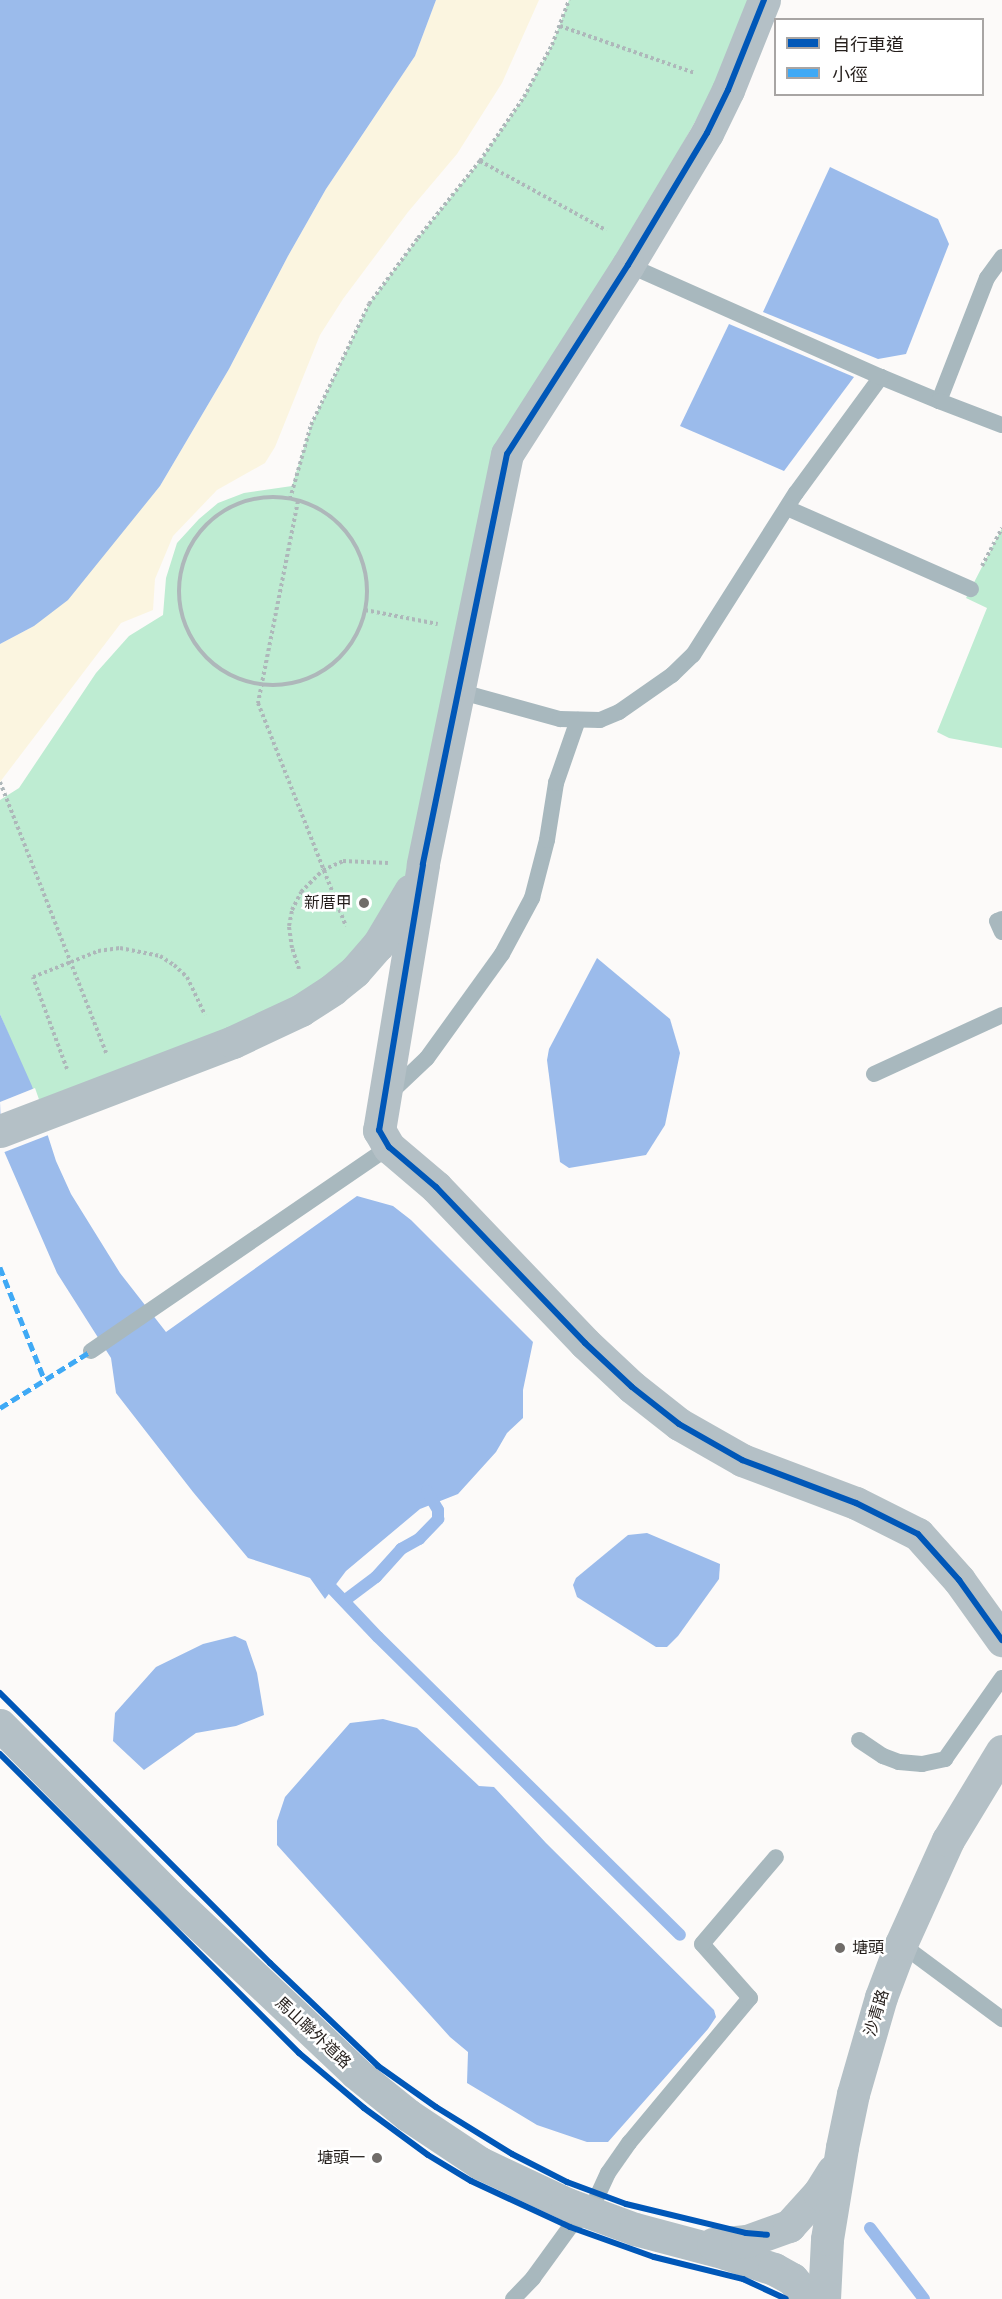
<!DOCTYPE html>
<meta charset="utf-8">
<style>
body{margin:0}
#map{position:relative;width:1002px;height:2299px;overflow:hidden;background:#fcfaf9;font-family:"Work Sans","Noto Sans TC",sans-serif}
div>[style]{position:absolute}
.green>*{inset:0;background:#beecd2}
.sand>*{inset:0;background:#fbf5e0}
.water>*{inset:0;background:#9bbbeb}
.pier>*{inset:0;background:#fcfaf9}
.stream>*{height:12px;margin:-6px;padding:0 6px;transform-origin:6px;border-radius:6px;background:#9bbbeb}
.path>*{height:4px;margin-top:-2px;transform-origin:0;background:repeating-linear-gradient(90deg,#aeb7ba 0 3px,transparent 0 6px)}
.path>.ring{margin:-2px;padding:0;box-sizing:content-box;background:none;border:4px solid #aeb7ba;border-radius:50%}
.lane>*{height:16px;margin:-8px;padding:0 8px;transform-origin:8px;border-radius:8px;background:#a8b8be}
.secondary>*{height:33px;margin:-16.5px;padding:0 16.5px;transform-origin:16.5px;border-radius:16.5px;background:#b4c0c6}
.quiet>*{height:4.5px;margin-top:-2.25px;transform-origin:0;background:repeating-linear-gradient(90deg,#3fa9f5 0 9px,transparent 0 13.5px)}
.cycleway>*{height:6px;margin:-3px;padding:0 3px;transform-origin:3px;border-radius:3px;background:#0057b8}
.dots>*{width:16px;height:16px;translate:-50% -50%;box-sizing:border-box;border:3px solid #fff;border-radius:50%}
span{translate:-50% -50%;white-space:nowrap;text-align:center;line-height:1.15;-webkit-text-stroke:5px #fff;paint-order:stroke}
.poi-label{font-size:16px;color:#251f1c}
.right{translate:-100% -50%;text-align:right}
.left{translate:0 -50%;text-align:left}
.street-label{font-size:16px;color:#251f1c}
.legend{position:absolute;left:774px;top:18px;width:210px;height:78px;box-sizing:border-box;background:#fff;border:2px solid #a8a5a4;margin:0;padding:8px 10px;list-style:none;font-size:18px;color:#251f1c}
.legend li{display:flex;align-items:center;gap:12px;height:30px}
.legend b{width:30px;border:2px solid #a8a5a4}
</style>
<div id="map">
<div class="green">
<div style="clip-path:polygon(569px 0,764px 0,507px 454px,423px 865px,355px 971px,42px 1115px,0 1014px,0 800px,19px 788px,96px 673px,129px 636px,163px 615px,166px 578px,177px 543px,199px 519px,218px 503px,244px 493px,292px 486px,311px 425px,369px 304px,418px 238px,480px 161px,524px 97px,552px 45px)"></div>
<div style="clip-path:polygon(1002px 528px,1002px 748px,949px 738px,937px 732px,987px 608px,966px 598px)"></div>
</div>
<div class="sand">
<div style="clip-path:polygon(436px 0,539px 0,502px 83px,457px 154px,408px 212px,343px 299px,320px 335px,275px 447px,265px 463px,217px 490px,173px 536px,155px 579px,153px 610px,121px 623px,0 782px,0 644px,34px 626px,160px 486px,229px 369px,288px 256px,326px 189px,415px 56px)"></div>
</div>
<div class="water">
<div style="clip-path:polygon(0 0,436px 0,415px 56px,326px 189px,288px 256px,229px 369px,160px 486px,68px 600px,34px 626px,0 644px)"></div>
<div style="clip-path:polygon(830px 167px,938px 219px,949px 244px,906px 354px,878px 359px,763px 312px)"></div>
<div style="clip-path:polygon(729px 324px,854px 377px,784px 471px,680px 426px)"></div>
<div style="clip-path:polygon(597px 958px,670px 1019px,680px 1053px,665px 1125px,646px 1155px,569px 1168px,560px 1162px,547px 1060px,549px 1049px)"></div>
<div style="clip-path:polygon(0 1014px,32px 1086px,56px 1161px,71px 1194px,120px 1273px,166px 1332px,357px 1196px,393px 1206px,411px 1220px,533px 1342px,523px 1390px,523px 1418px,507px 1433px,496px 1452px,458px 1494px,420px 1509px,346px 1571px,325px 1599px,310px 1578px,248px 1558px,193px 1492px,116px 1393px,111px 1358px,57px 1273px,0 1142px)"></div>
<div style="clip-path:polygon(647px 1533px,720px 1564px,719px 1579px,678px 1636px,667px 1647px,656px 1647px,577px 1597px,573px 1585px,576px 1578px,628px 1535px)"></div>
<div style="clip-path:polygon(235px 1636px,246px 1641px,257px 1673px,264px 1715px,236px 1726px,196px 1733px,144px 1770px,113px 1741px,115px 1713px,156px 1667px,203px 1644px)"></div>
<div style="clip-path:polygon(383px 1719px,417px 1728px,479px 1786px,494px 1787px,546px 1843px,714px 2010px,716px 2017px,708px 2029px,608px 2142px,587px 2142px,537px 2125px,467px 2083px,468px 2052px,450px 2037px,277px 1845px,277px 1821px,285px 1797px,350px 1723px)"></div>
</div>
<div class="pier">
<div style="clip-path:polygon(35px 1088px,51px 1134px,2px 1153px,0 1102px)"></div>
</div>
<div class="stream">
<div style="left:322px;top:1578px;width:81px;rotate:46.5deg"></div>
<div style="left:378px;top:1637px;width:424px;rotate:44.6deg"></div>
<div style="left:344px;top:1601px;width:40px;rotate:-37deg"></div>
<div style="left:376px;top:1577px;width:38px;rotate:-48deg"></div>
<div style="left:401px;top:1549px;width:21px;rotate:-29deg"></div>
<div style="left:419px;top:1539px;width:28px;rotate:-46deg"></div>
<div style="left:438px;top:1519px;width:9px;rotate:-90deg"></div>
<div style="left:438px;top:1510px;width:22px;rotate:-120deg"></div>
<div style="left:870px;top:2228px;width:89px;rotate:52.7deg"></div>
</div>
<div class="path">
<div style="left:560px;top:26px;width:143px;rotate:19.2deg"></div>
<div style="left:480px;top:161px;width:144px;rotate:28.7deg"></div>
<div class="ring" style="left:179px;top:497px;width:184px;height:184px"></div>
<div style="left:290px;top:499px;width:77px;rotate:-74.2deg"></div>
<div style="left:311px;top:425px;width:134px;rotate:-64.4deg"></div>
<div style="left:369px;top:304px;width:82px;rotate:-53.4deg"></div>
<div style="left:418px;top:238px;width:99px;rotate:-51.2deg"></div>
<div style="left:480px;top:161px;width:78px;rotate:-55.5deg"></div>
<div style="left:524px;top:97px;width:59px;rotate:-61.7deg"></div>
<div style="left:552px;top:45px;width:48px;rotate:-69.3deg"></div>
<div style="left:298px;top:501px;width:206px;rotate:101.2deg"></div>
<div style="left:258px;top:703px;width:240px;rotate:68.5deg"></div>
<div style="left:982px;top:566px;width:43px;rotate:-62.2deg"></div>
<div style="left:365px;top:610px;width:74px;rotate:10.9deg"></div>
<div style="left:0;top:782px;width:291px;rotate:68.6deg"></div>
<div style="left:299px;top:969px;width:22px;rotate:-108deg"></div>
<div style="left:292px;top:948px;width:22px;rotate:-98deg"></div>
<div style="left:289px;top:926px;width:16px;rotate:-79deg"></div>
<div style="left:292px;top:910px;width:20px;rotate:-63deg"></div>
<div style="left:301px;top:892px;width:31px;rotate:-45deg"></div>
<div style="left:323px;top:870px;width:22px;rotate:-24deg"></div>
<div style="left:343px;top:861px;width:45px;rotate:2.5deg"></div>
<div style="left:67px;top:1069px;width:98px;rotate:-110.3deg"></div>
<div style="left:33px;top:977px;width:41px;rotate:-21.5deg"></div>
<div style="left:71px;top:962px;width:29px;rotate:-22deg"></div>
<div style="left:98px;top:951px;width:22px;rotate:-8deg"></div>
<div style="left:120px;top:948px;width:41px;rotate:11.3deg"></div>
<div style="left:160px;top:956px;width:17px;rotate:33deg"></div>
<div style="left:174px;top:965px;width:18px;rotate:43deg"></div>
<div style="left:187px;top:977px;width:42px;rotate:64.7deg"></div>
</div>
<div class="lane">
<div style="left:881px;top:377px;width:63px;rotate:22.5deg"></div>
<div style="left:939px;top:401px;width:132px;rotate:-68.7deg"></div>
<div style="left:987px;top:278px;width:26px;rotate:-54deg"></div>
<div style="left:939px;top:401px;width:67px;rotate:20.9deg"></div>
<div style="left:787px;top:508px;width:201px;rotate:23.8deg"></div>
<div style="left:458px;top:691px;width:106px;rotate:15.4deg"></div>
<div style="left:560px;top:719px;width:40px;rotate:1.4deg"></div>
<div style="left:600px;top:720px;width:21px;rotate:-23deg"></div>
<div style="left:619px;top:712px;width:65px;rotate:-34.9deg"></div>
<div style="left:672px;top:675px;width:29px;rotate:-44deg"></div>
<div style="left:693px;top:655px;width:192px;rotate:-57.6deg"></div>
<div style="left:796px;top:493px;width:144px;rotate:-53.8deg"></div>
<div style="left:881px;top:377px;width:277px;rotate:-156.1deg"></div>
<div style="left:1002px;top:919px;width:5px;rotate:158deg"></div>
<div style="left:997px;top:921px;width:12px;rotate:66deg"></div>
<div style="left:874px;top:1074px;width:141px;rotate:-24.7deg"></div>
<div style="left:387px;top:1096px;width:55px;rotate:-43.5deg"></div>
<div style="left:427px;top:1058px;width:128px;rotate:-54.2deg"></div>
<div style="left:502px;top:954px;width:64px;rotate:-61.8deg"></div>
<div style="left:532px;top:898px;width:60px;rotate:-75.5deg"></div>
<div style="left:547px;top:840px;width:58px;rotate:-81deg"></div>
<div style="left:556px;top:783px;width:67px;rotate:-70.8deg"></div>
<div style="left:91px;top:1351px;width:361px;rotate:-34.4deg"></div>
<div style="left:859px;top:1740px;width:29px;rotate:34deg"></div>
<div style="left:883px;top:1756px;width:17px;rotate:21deg"></div>
<div style="left:899px;top:1762px;width:23px;rotate:5deg"></div>
<div style="left:922px;top:1764px;width:24px;rotate:-12deg"></div>
<div style="left:945px;top:1759px;width:99px;rotate:-54.9deg"></div>
<div style="left:901px;top:1944px;width:126px;rotate:36.6deg"></div>
<div style="left:513px;top:2299px;width:29px;rotate:-46deg"></div>
<div style="left:533px;top:2278px;width:63px;rotate:-54deg"></div>
<div style="left:570px;top:2227px;width:25px;rotate:-37deg"></div>
<div style="left:590px;top:2212px;width:43px;rotate:-65.2deg"></div>
<div style="left:608px;top:2173px;width:37px;rotate:-55deg"></div>
<div style="left:629px;top:2143px;width:189px;rotate:-50.2deg"></div>
<div style="left:750px;top:1998px;width:72px;rotate:-131.6deg"></div>
<div style="left:702px;top:1944px;width:114px;rotate:-49.6deg"></div>
</div>
<div class="secondary">
<div style="left:764px;top:0;width:97px;rotate:111.8deg"></div>
<div style="left:728px;top:90px;width:48px;rotate:116deg"></div>
<div style="left:707px;top:133px;width:154px;rotate:120.9deg"></div>
<div style="left:628px;top:265px;width:224px;rotate:122.6deg"></div>
<div style="left:507px;top:454px;width:419px;rotate:101.6deg"></div>
<div style="left:423px;top:865px;width:269px;rotate:99.4deg"></div>
<div style="left:379px;top:1130px;width:20px;rotate:60deg"></div>
<div style="left:389px;top:1147px;width:62px;rotate:40.4deg"></div>
<div style="left:436px;top:1187px;width:216px;rotate:46.3deg"></div>
<div style="left:585px;top:1343px;width:64px;rotate:43.1deg"></div>
<div style="left:632px;top:1387px;width:60px;rotate:38.2deg"></div>
<div style="left:679px;top:1424px;width:73px;rotate:29.7deg"></div>
<div style="left:742px;top:1460px;width:122px;rotate:20.7deg"></div>
<div style="left:856px;top:1503px;width:69px;rotate:26.6deg"></div>
<div style="left:918px;top:1534px;width:62px;rotate:48.3deg"></div>
<div style="left:959px;top:1580px;width:74px;rotate:54.4deg"></div>
<div style="left:0;top:1131px;width:249px;rotate:-20.9deg"></div>
<div style="left:233px;top:1042px;width:75px;rotate:-25.2deg"></div>
<div style="left:301px;top:1010px;width:38px;rotate:-33deg"></div>
<div style="left:333px;top:989px;width:28px;rotate:-39deg"></div>
<div style="left:355px;top:971px;width:35px;rotate:-49deg"></div>
<div style="left:378px;top:945px;width:63px;rotate:-59.3deg"></div>
<div style="left:0;top:1725px;width:240px;rotate:45.3deg"></div>
<div style="left:169px;top:1896px;width:257px;rotate:43.4deg"></div>
<div style="left:356px;top:2073px;width:67px;rotate:38.9deg"></div>
<div style="left:408px;top:2115px;width:87px;rotate:33.7deg"></div>
<div style="left:480px;top:2163px;width:96px;rotate:25.2deg"></div>
<div style="left:567px;top:2204px;width:72px;rotate:20.2deg"></div>
<div style="left:635px;top:2229px;width:93px;rotate:14.9deg"></div>
<div style="left:725px;top:2253px;width:52px;rotate:18.1deg"></div>
<div style="left:774px;top:2269px;width:21px;rotate:29deg"></div>
<div style="left:792px;top:2279px;width:27px;rotate:48deg"></div>
<div style="left:713px;top:2244px;width:34px;rotate:-5deg"></div>
<div style="left:747px;top:2241px;width:45px;rotate:-19.7deg"></div>
<div style="left:789px;top:2226px;width:45px;rotate:-47.7deg"></div>
<div style="left:819px;top:2193px;width:26px;rotate:-58deg"></div>
<div style="left:824px;top:2299px;width:60px;rotate:-87.1deg"></div>
<div style="left:827px;top:2239px;width:93px;rotate:-80.7deg"></div>
<div style="left:842px;top:2147px;width:54px;rotate:-78.3deg"></div>
<div style="left:853px;top:2094px;width:101px;rotate:-73.9deg"></div>
<div style="left:881px;top:1997px;width:57px;rotate:-69.3deg"></div>
<div style="left:901px;top:1944px;width:114px;rotate:-65.7deg"></div>
<div style="left:948px;top:1840px;width:104px;rotate:-58.8deg"></div>
</div>
<div class="quiet">
<div style="left:0;top:1267px;width:119px;rotate:68.4deg"></div>
<div style="left:0;top:1408px;width:107px;rotate:-32.1deg"></div>
</div>
<div class="cycleway">
<div style="left:764px;top:0;width:97px;rotate:111.8deg"></div>
<div style="left:728px;top:90px;width:48px;rotate:116deg"></div>
<div style="left:707px;top:133px;width:154px;rotate:120.9deg"></div>
<div style="left:628px;top:265px;width:224px;rotate:122.6deg"></div>
<div style="left:507px;top:454px;width:419px;rotate:101.6deg"></div>
<div style="left:423px;top:865px;width:269px;rotate:99.4deg"></div>
<div style="left:379px;top:1130px;width:20px;rotate:60deg"></div>
<div style="left:389px;top:1147px;width:62px;rotate:40.4deg"></div>
<div style="left:436px;top:1187px;width:216px;rotate:46.3deg"></div>
<div style="left:585px;top:1343px;width:64px;rotate:43.1deg"></div>
<div style="left:632px;top:1387px;width:60px;rotate:38.2deg"></div>
<div style="left:679px;top:1424px;width:73px;rotate:29.7deg"></div>
<div style="left:742px;top:1460px;width:122px;rotate:20.7deg"></div>
<div style="left:856px;top:1503px;width:69px;rotate:26.6deg"></div>
<div style="left:918px;top:1534px;width:62px;rotate:48.3deg"></div>
<div style="left:959px;top:1580px;width:74px;rotate:54.4deg"></div>
<div style="left:0;top:1693px;width:382px;rotate:45deg"></div>
<div style="left:270px;top:1963px;width:149px;rotate:43.6deg"></div>
<div style="left:378px;top:2066px;width:71px;rotate:35.3deg"></div>
<div style="left:436px;top:2107px;width:89px;rotate:31.7deg"></div>
<div style="left:512px;top:2154px;width:62px;rotate:27deg"></div>
<div style="left:567px;top:2182px;width:63px;rotate:20.4deg"></div>
<div style="left:626px;top:2204px;width:123px;rotate:13.6deg"></div>
<div style="left:746px;top:2233px;width:21px;rotate:5deg"></div>
<div style="left:0;top:1754px;width:423px;rotate:45deg"></div>
<div style="left:299px;top:2053px;width:85px;rotate:40.2deg"></div>
<div style="left:364px;top:2108px;width:79px;rotate:36.3deg"></div>
<div style="left:428px;top:2155px;width:50px;rotate:31.2deg"></div>
<div style="left:471px;top:2181px;width:109px;rotate:24.9deg"></div>
<div style="left:570px;top:2227px;width:89px;rotate:19.7deg"></div>
<div style="left:654px;top:2257px;width:92px;rotate:13.9deg"></div>
<div style="left:743px;top:2279px;width:47px;rotate:24.9deg"></div>
</div>
<div class="dots">
<div style="left:364px;top:903px;background:#706c69"></div>
<div style="left:840px;top:1948px;background:#706c69"></div>
<div style="left:377px;top:2158px;background:#706c69"></div>
</div>
<div class="poi-label">
<span class="right" style="left:352px;top:903px">新厝甲</span>
<span class="left" style="left:852px;top:1948px">塘頭</span>
<span class="right" style="left:365px;top:2158px">塘頭一</span>
</div>
<div class="street-label">
<span style="left:877px;top:2013px;rotate:-73deg">沙青路</span>
<span style="left:313px;top:2033px;rotate:43deg">馬山聯外道路</span>
</div>
<ul class="legend">
<li><b style="height:8px;background:#0057b8"></b>自行車道</li>
<li><b style="height:8px;background:#3fa9f5"></b>小徑</li>
</ul>
</div>
